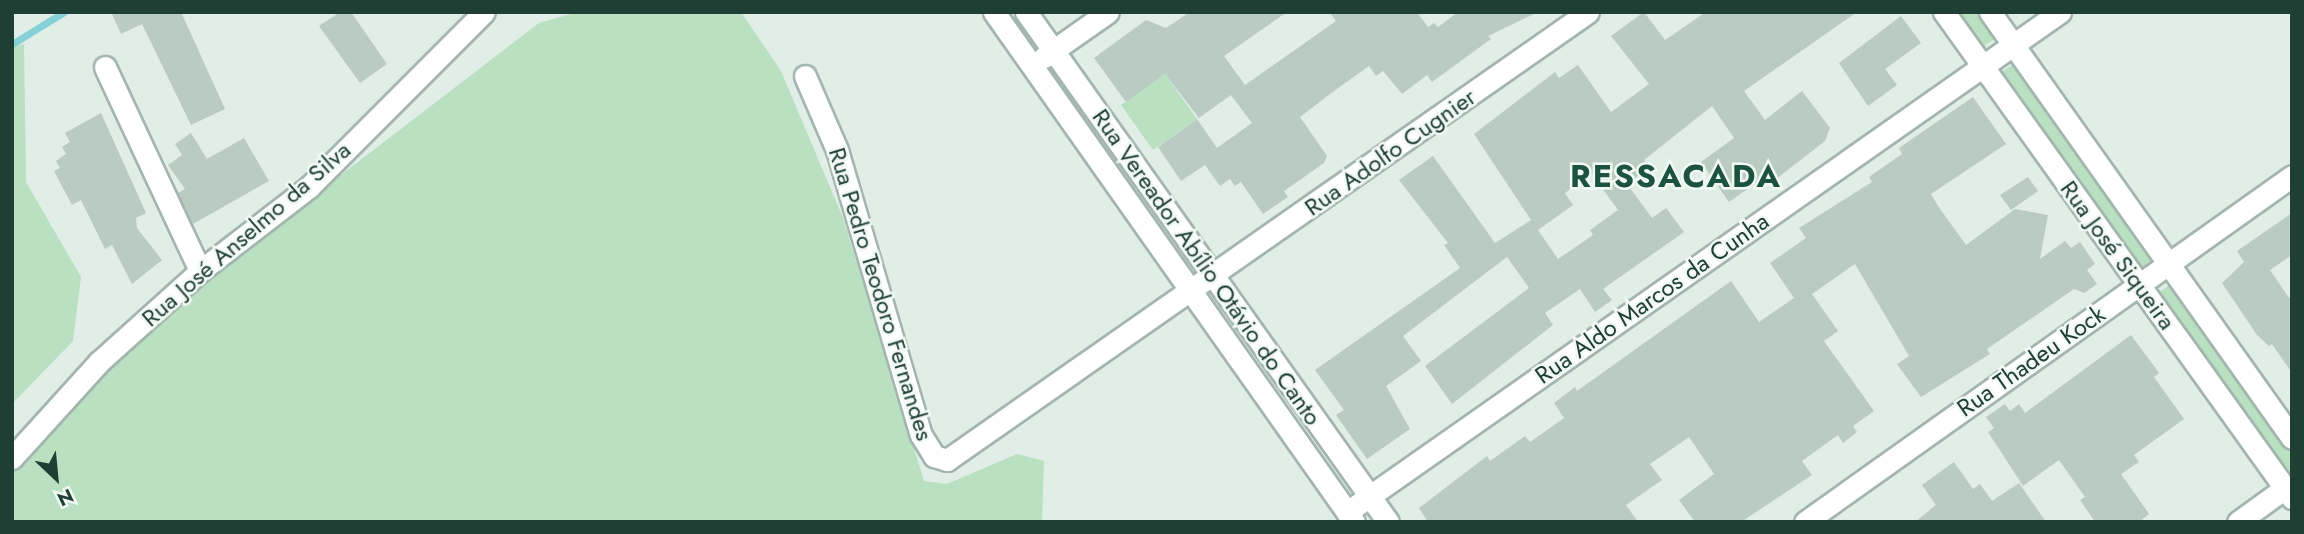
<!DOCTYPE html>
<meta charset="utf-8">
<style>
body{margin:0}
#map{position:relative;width:2304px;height:534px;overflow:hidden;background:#e1ede7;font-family:Jost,sans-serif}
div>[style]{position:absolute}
.green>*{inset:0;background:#b9e0c0}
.stream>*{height:7px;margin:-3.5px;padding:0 3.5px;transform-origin:3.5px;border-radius:3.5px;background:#85d1d6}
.building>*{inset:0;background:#b9cbc2}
.roads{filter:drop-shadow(2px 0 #a3b5ae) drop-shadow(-2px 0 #a3b5ae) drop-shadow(0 2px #a3b5ae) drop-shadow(0 -2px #a3b5ae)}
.street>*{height:21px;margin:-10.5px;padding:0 10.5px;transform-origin:10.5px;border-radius:10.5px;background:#fff}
span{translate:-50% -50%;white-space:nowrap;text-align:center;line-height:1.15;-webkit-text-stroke:5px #f2f9f5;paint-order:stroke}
.street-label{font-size:24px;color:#203f34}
.district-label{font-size:32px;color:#1b5340;font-weight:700;letter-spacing:2px}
.frame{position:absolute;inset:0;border:14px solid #203f34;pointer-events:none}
.north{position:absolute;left:21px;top:443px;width:70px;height:70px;-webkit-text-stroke:5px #f2f9f5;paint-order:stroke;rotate:154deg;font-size:19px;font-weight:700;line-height:28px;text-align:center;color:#203f34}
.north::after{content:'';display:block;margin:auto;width:24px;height:32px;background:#203f34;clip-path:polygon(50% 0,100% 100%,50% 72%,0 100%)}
</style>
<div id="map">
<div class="green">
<div style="clip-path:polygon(578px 12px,741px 12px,781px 71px,843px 218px,924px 481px,947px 484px,1017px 454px,1044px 461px,1042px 522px,12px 522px,12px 462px,174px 303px,539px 23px)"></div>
<div style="clip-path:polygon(1956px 12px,1980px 12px,1998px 37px,1981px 48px)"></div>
<div style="clip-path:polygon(24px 44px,26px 182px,81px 277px,73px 341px,12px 404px,12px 47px)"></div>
<div style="clip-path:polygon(2016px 62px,2156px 260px,2140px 271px,1999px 74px)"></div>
<div style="clip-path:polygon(1165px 74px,1197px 119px,1153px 150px,1121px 105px)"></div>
<div style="clip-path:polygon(2172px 283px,2292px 452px,2292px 483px,2157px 294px)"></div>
</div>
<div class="stream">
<div style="left:12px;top:44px;width:61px;rotate:-31.6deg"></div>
</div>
<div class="building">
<div style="clip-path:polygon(111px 12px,181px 12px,225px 109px,191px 125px,142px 24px,121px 34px)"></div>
<div style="clip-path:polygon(340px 12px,351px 12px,387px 64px,360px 83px,319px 26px)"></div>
<div style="clip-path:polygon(1190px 12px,1287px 12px,1224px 56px,1245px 85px,1336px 21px,1329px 12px,1417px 12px,1428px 27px,1434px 23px,1438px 27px,1458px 12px,1538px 12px,1488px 36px,1491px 39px,1432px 82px,1427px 75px,1402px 94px,1383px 71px,1376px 76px,1369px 66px,1334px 91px,1300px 117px,1327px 156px,1324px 163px,1284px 191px,1288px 197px,1263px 214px,1241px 182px,1235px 186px,1230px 179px,1220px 186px,1205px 165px,1181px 181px,1158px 147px,1197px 119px,1217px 148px,1252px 123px,1231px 95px,1199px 118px,1165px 74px,1126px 102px,1094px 58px,1146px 20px,1166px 28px)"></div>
<div style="clip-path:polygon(evenodd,1644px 12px,1665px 40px,1706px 12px,1857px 12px,1744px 91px,1765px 120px,1802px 91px,1830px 128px,1825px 141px,1771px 183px,1766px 176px,1729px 202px,1701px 162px,1734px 138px,1712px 106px,1644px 160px,1650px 167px,1627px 184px,1652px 218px,1666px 208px,1684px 232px,1603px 289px,1612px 300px,1595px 312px,1580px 289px,1545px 313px,1553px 325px,1452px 404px,1425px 366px,1529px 288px,1507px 257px,1403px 336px,1421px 361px,1386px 386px,1410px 429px,1367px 459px,1336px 415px,1344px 410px,1315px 370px,1460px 268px,1444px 245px,1448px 243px,1399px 180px,1433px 156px,1495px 243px,1531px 220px,1474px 134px,1555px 72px,1559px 78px,1578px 65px,1611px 112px,1649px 84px,1611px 36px,1644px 12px,1592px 174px,1618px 210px,1590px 230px,1593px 235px,1558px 259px,1538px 230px,1573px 205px,1565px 193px,1592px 174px)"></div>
<div style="clip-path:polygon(1901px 16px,1921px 43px,1885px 69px,1897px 85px,1868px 106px,1839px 63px)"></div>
<div style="clip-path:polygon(1973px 97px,2006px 144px,1931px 194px,1938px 206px,1966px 245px,2015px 209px,2048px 215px,2040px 259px,2065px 241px,2071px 248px,2080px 242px,2095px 264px,2087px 270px,2097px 284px,2084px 293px,2074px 289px,1987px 349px,1990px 354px,1921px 397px,1897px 364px,1909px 356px,1855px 264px,1812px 294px,1838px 331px,1824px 341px,1874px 411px,1853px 426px,1857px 432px,1843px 443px,1838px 435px,1802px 461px,1812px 475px,1741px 522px,1695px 522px,1679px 500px,1714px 474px,1689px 437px,1650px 464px,1662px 480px,1626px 505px,1638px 522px,1428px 522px,1419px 508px,1487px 456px,1490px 461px,1525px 436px,1530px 442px,1564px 418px,1554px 403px,1575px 387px,1577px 391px,1731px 281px,1759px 322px,1794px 298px,1770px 263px,1806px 238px,1799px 228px,1872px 182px,1869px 177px,1902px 154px,1899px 148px)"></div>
<div style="clip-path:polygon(101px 113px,146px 213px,136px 218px,137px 228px,162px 260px,132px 284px,112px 245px,105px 249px,81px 200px,72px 205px,54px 171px,60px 168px,56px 161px,66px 154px,62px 147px,70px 142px,65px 133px)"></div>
<div style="clip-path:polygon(191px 133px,207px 159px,244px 138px,269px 181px,193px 224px,178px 193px,185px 189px,168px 165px,182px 155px,175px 144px)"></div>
<div style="clip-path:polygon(2028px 177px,2038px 191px,2011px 210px,2000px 195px)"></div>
<div style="clip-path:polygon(2292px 213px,2292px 255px,2270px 270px,2292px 302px,2292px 373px,2272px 344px,2269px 346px,2257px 335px,2222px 283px,2244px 262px,2237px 251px)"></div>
<div style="clip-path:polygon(2131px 335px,2159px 373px,2154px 377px,2184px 419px,2134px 455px,2139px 462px,2121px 474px,2149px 514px,2139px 522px,2095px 522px,2080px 500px,2085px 497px,2059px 460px,2023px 486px,1988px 432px,1994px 428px,1986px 417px,2005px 404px,2010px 411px,2019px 404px,2025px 413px)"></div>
<div style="clip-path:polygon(1954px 462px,1973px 489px,1980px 484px,1992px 501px,2019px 483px,2046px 522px,1915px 522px,1936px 505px,1922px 485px)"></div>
</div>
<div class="roads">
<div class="street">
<div style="left:994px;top:12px;width:624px;rotate:54.78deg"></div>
<div style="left:1026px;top:12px;width:625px;rotate:54.63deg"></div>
<div style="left:1944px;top:12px;width:598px;rotate:54.4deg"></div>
<div style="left:1990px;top:12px;width:522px;rotate:54.67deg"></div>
<div style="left:1044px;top:57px;width:78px;rotate:-35.1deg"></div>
<div style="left:105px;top:67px;width:225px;rotate:65deg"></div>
<div style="left:805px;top:76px;width:81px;rotate:66.6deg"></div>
<div style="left:837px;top:150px;width:297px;rotate:73.6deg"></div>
<div style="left:921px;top:435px;width:25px;rotate:58deg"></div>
<div style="left:934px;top:456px;width:14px;rotate:17deg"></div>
<div style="left:947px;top:460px;width:782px;rotate:-34.95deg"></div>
<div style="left:12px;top:458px;width:130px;rotate:-47.8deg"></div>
<div style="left:99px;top:362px;width:136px;rotate:-42deg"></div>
<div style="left:200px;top:271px;width:138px;rotate:-37.6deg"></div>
<div style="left:309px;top:187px;width:247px;rotate:-45deg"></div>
<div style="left:1347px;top:512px;width:871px;rotate:-35.04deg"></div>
<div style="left:1805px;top:522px;width:597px;rotate:-35.39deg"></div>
<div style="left:2238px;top:522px;width:58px;rotate:-35.9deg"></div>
</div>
</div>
<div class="street-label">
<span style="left:1390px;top:152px;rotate:-35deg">Rua Adolfo Cugnier</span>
<span style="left:246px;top:234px;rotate:-41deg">Rua José Anselmo da Silva</span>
<span style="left:2118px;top:255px;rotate:54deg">Rua José Siqueira</span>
<span style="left:1207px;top:267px;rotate:55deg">Rua Vereador Abílio Otávio do Canto</span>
<span style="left:881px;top:294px;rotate:73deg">Rua Pedro Teodoro Fernandes</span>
<span style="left:1652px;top:298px;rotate:-35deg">Rua Aldo Marcos da Cunha</span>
<span style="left:2031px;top:361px;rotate:-35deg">Rua Thadeu Kock</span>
</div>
<div class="district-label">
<span style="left:1676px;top:176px">RESSACADA</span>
</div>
<div class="frame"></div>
<div class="north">N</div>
</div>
